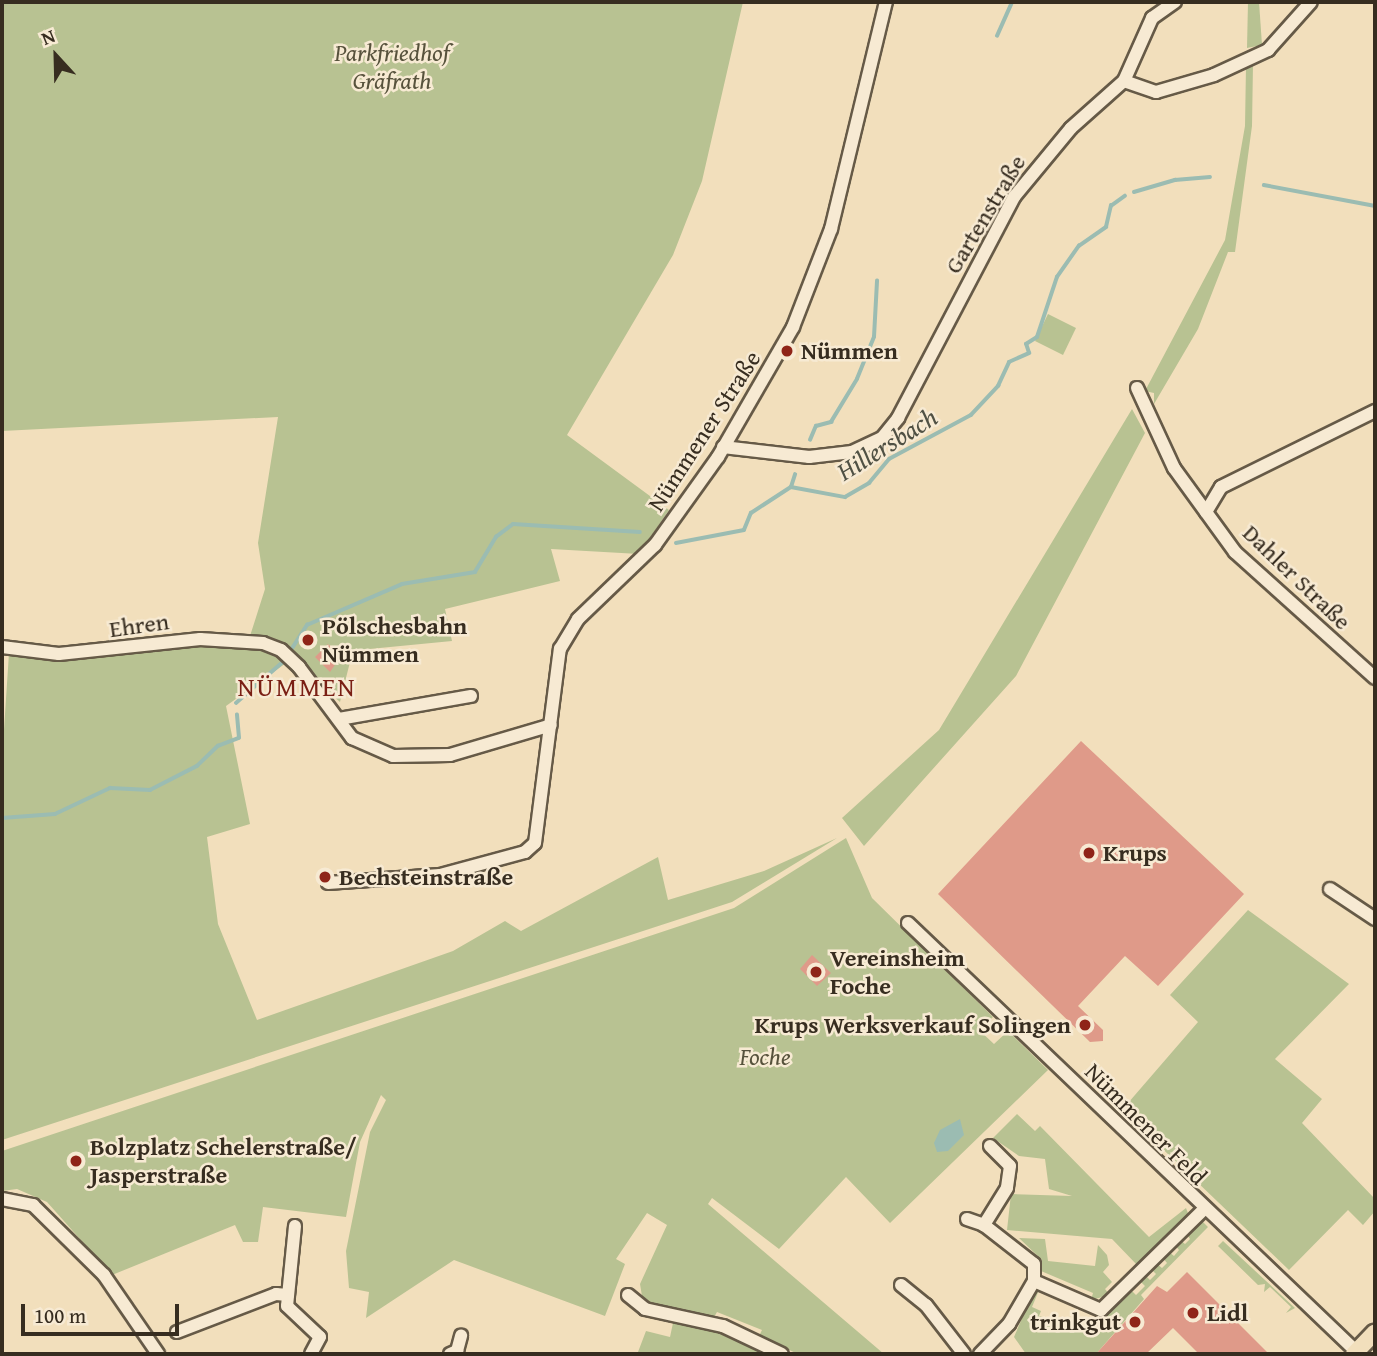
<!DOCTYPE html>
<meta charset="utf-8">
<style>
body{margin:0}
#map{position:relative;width:1377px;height:1356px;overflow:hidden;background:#f2dfbc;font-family:"Gentium Book Plus",serif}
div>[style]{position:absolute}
.green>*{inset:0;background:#b8c292}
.water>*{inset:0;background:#9bbcb2}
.stream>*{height:3.5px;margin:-1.75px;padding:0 1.75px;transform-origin:1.75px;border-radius:1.75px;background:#9bbcb2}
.building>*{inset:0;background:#df9a89}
.roads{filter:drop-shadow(2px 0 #665a47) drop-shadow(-2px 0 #665a47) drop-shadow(0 2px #665a47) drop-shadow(0 -2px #665a47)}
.minor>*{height:12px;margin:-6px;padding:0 6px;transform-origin:6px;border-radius:6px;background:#f7ead3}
.major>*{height:16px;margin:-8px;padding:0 8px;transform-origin:8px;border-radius:8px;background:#f2dfbc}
.dots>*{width:19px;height:19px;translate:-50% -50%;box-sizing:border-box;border:4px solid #f7ead3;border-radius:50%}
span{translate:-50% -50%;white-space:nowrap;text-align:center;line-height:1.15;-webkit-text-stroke:5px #f7ead3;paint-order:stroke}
.park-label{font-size:24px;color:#57523c;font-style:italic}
.street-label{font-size:24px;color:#372d20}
.poi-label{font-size:24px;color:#372d20;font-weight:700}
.left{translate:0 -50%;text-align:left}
.right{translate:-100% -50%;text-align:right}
.water-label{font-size:26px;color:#505144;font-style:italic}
.neighbourhood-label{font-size:26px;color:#7a1f14;letter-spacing:2px}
.frame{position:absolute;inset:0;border:4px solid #372d20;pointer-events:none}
.north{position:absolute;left:21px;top:21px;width:70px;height:70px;-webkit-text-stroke:5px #f7ead3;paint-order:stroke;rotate:338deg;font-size:19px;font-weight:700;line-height:28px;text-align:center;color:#372d20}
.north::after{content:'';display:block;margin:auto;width:24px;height:32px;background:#372d20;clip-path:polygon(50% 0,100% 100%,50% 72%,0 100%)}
.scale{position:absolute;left:21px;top:1304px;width:158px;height:32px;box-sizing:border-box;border:4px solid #372d20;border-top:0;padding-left:9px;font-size:21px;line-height:24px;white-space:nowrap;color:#372d20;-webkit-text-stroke:5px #f7ead3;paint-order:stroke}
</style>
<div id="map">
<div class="green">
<div style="clip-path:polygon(2px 2px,743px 2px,702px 181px,673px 255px,567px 435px,669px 510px,639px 554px,551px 549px,560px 581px,445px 609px,452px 641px,359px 650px,351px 658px,340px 702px,270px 641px,250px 636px,265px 589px,258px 543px,278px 417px,2px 431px)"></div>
<div style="clip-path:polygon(1248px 2px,1259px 2px,1262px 45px,1247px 48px)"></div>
<div style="clip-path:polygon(1253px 64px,1252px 126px,1235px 252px,1228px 252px,1198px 329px,1154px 404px,1154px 393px,1145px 391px,1225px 240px,1245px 126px,1246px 66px)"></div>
<div style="clip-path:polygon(1048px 314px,1076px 328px,1063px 355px,1035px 341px)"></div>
<div style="clip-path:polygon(1132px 409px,1145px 433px,1016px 676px,864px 846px,842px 818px,939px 730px)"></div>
<div style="clip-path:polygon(212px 643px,258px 646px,286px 663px,226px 706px,250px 824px,207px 837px,218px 924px,257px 1020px,453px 951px,505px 921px,521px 931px,658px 857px,668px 900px,764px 871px,837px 838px,732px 902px,2px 1140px,2px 760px,9px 653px,64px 661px)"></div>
<div style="clip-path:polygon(846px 838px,872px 898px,993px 1017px,979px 1030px,994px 1044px,1008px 1031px,1048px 1070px,890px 1223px,846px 1177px,779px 1249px,712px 1198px,708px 1204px,884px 1354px,798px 1354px,759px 1336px,762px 1330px,717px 1312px,713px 1319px,643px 1302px,640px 1284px,667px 1225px,647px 1213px,616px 1259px,625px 1264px,605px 1316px,454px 1260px,366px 1318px,369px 1292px,349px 1288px,346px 1251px,370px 1132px,386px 1100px,381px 1095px,360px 1142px,346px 1217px,263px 1207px,258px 1242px,243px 1242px,235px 1225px,112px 1275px,47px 1202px,17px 1189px,2px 1191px,2px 1151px,734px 908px)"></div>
<div style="clip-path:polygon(1248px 910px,1349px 984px,1275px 1059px,1322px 1099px,1302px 1123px,1375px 1199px,1375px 1211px,1363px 1225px,1348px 1210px,1289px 1270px,1122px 1110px,1198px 1022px,1170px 995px)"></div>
<div style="clip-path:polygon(1017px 1114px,1035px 1131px,1040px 1126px,1149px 1237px,1186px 1208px,1189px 1216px,1138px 1266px,1112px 1239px,1007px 1230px,1011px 1194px,1072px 1196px,1049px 1189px,1045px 1159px,1019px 1156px,993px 1138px)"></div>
<div style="clip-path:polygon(1202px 1221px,1208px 1227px,1141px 1295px,1144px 1299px,1096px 1354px,1026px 1354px,1014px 1337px,1033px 1293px,1039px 1290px,1032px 1307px,1041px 1311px,1039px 1316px,1088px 1332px,1094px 1317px,1100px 1319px,1130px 1289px,1136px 1295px,1145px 1286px,1139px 1280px,1144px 1274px,1150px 1280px,1156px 1274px,1150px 1268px,1156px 1263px,1162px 1268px,1167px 1263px,1162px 1257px,1168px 1251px,1174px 1256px,1179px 1250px,1174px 1244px,1179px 1239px,1185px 1244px,1190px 1239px,1186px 1233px)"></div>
<div style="clip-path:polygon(1019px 1238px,1045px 1239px,1048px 1261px,1095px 1266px,1098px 1245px,1107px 1255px,1109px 1265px,1103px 1272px,1112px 1282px,1105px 1289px,1110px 1295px,1091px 1300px,1093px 1293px,1041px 1271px,1042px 1260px)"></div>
<div style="clip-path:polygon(1223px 1241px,1295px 1308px,1286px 1313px,1291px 1307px,1270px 1287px,1264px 1292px,1265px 1284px,1258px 1285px,1218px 1246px)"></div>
<div style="clip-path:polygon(673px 1323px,727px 1333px,770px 1354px,638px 1352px,646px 1331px,670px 1337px)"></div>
</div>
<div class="water">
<div style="clip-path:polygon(960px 1119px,964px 1135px,948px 1151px,937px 1152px,934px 1143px,940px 1130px)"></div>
</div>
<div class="stream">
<div style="left:997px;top:36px;width:37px;rotate:-66deg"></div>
<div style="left:1264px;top:185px;width:113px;rotate:10.7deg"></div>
<div style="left:1134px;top:192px;width:43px;rotate:-16.3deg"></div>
<div style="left:1175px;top:180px;width:35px;rotate:-5deg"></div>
<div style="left:810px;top:440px;width:15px;rotate:-67deg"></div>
<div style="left:816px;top:426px;width:16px;rotate:-15deg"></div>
<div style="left:831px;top:422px;width:50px;rotate:-58.8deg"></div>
<div style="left:857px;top:379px;width:45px;rotate:-68deg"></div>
<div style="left:874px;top:337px;width:56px;rotate:-86.9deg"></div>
<div style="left:791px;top:487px;width:55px;rotate:10.5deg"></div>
<div style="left:845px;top:497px;width:28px;rotate:-30deg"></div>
<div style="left:869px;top:483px;width:31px;rotate:-50deg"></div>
<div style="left:889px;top:459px;width:93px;rotate:-28.2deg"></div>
<div style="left:971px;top:415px;width:40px;rotate:-47deg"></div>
<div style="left:998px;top:386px;width:26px;rotate:-65deg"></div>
<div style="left:1009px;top:362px;width:22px;rotate:-24deg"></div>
<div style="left:1029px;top:353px;width:9px;rotate:-108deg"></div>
<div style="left:1026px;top:344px;width:13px;rotate:-32deg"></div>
<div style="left:1037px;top:337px;width:63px;rotate:-71.6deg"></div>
<div style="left:1057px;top:277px;width:38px;rotate:-55deg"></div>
<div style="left:1079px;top:246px;width:33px;rotate:-35deg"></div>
<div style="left:1106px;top:227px;width:22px;rotate:-77deg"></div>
<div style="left:1111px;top:206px;width:17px;rotate:-36deg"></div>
<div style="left:676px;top:543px;width:69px;rotate:-10.8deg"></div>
<div style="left:744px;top:530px;width:18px;rotate:-68deg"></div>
<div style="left:751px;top:513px;width:48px;rotate:-33deg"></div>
<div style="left:791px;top:487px;width:13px;rotate:-72deg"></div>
<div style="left:236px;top:703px;width:64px;rotate:-41.2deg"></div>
<div style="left:284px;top:661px;width:43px;rotate:-57.4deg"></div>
<div style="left:307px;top:625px;width:103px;rotate:-23.3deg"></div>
<div style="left:402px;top:584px;width:74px;rotate:-9.3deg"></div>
<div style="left:475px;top:572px;width:41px;rotate:-59deg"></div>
<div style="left:496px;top:537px;width:21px;rotate:-37deg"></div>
<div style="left:513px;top:524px;width:127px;rotate:3.6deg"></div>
<div style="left:2px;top:818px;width:53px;rotate:-4.3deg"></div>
<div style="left:55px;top:814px;width:61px;rotate:-25.3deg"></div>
<div style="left:110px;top:788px;width:40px;rotate:2.9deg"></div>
<div style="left:150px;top:790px;width:53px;rotate:-27.1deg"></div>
<div style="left:197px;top:766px;width:29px;rotate:-44deg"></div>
<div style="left:218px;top:746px;width:22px;rotate:-21deg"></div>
<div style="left:239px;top:738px;width:23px;rotate:-95deg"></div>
</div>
<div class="building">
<div style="clip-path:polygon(328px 644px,341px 656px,330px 672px,315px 657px)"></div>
<div style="clip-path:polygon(1081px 741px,1244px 894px,1158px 986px,1125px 956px,1078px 1006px,1103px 1030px,1103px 1041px,1090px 1042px,938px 894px)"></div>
<div style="clip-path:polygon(812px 955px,831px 973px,817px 986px,800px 969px)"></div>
<div style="clip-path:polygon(1187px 1272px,1269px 1354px,1199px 1354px,1173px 1328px,1146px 1354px,1096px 1354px,1157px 1286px,1167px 1292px)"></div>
</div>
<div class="roads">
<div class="minor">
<div style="left:1124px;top:81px;width:69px;rotate:-66deg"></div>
<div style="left:1152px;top:18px;width:28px;rotate:-35deg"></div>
<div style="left:1137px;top:388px;width:88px;rotate:65.2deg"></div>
<div style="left:1174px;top:468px;width:104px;rotate:54deg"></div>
<div style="left:1235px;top:552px;width:188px;rotate:42deg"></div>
<div style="left:723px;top:447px;width:87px;rotate:6.6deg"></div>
<div style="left:809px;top:457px;width:43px;rotate:-6.6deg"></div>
<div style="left:852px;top:452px;width:33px;rotate:-25deg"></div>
<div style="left:882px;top:438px;width:26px;rotate:-51deg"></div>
<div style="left:898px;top:418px;width:250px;rotate:-62.3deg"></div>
<div style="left:1014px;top:197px;width:89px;rotate:-50.4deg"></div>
<div style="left:1071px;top:128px;width:71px;rotate:-41.6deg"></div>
<div style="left:1124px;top:81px;width:34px;rotate:19deg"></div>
<div style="left:1156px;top:92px;width:60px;rotate:-16.3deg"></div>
<div style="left:1214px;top:75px;width:60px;rotate:-24.8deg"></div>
<div style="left:1268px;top:50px;width:64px;rotate:-48.1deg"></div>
<div style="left:1206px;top:512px;width:29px;rotate:-59deg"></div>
<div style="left:1221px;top:487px;width:172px;rotate:-26.3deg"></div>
<div style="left:2px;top:647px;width:57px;rotate:7deg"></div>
<div style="left:59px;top:654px;width:142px;rotate:-6.1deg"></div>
<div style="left:200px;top:639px;width:63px;rotate:3.6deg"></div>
<div style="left:263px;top:643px;width:19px;rotate:21deg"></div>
<div style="left:281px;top:650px;width:25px;rotate:43deg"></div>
<div style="left:299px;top:667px;width:89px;rotate:53.3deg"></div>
<div style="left:352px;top:738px;width:45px;rotate:23.7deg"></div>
<div style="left:393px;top:756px;width:57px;rotate:-1deg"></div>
<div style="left:450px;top:755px;width:105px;rotate:-16.5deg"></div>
<div style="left:339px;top:719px;width:134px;rotate:-9.9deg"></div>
<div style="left:328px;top:883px;width:112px;rotate:-4.1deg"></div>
<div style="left:440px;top:875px;width:88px;rotate:-15.1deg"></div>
<div style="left:525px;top:852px;width:13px;rotate:-42deg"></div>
<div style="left:535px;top:843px;width:196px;rotate:-82.7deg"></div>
<div style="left:560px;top:649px;width:35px;rotate:-59deg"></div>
<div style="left:578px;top:619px;width:107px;rotate:-43.9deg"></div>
<div style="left:655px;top:545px;width:108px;rotate:-54.4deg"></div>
<div style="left:718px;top:457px;width:150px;rotate:-60deg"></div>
<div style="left:793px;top:327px;width:105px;rotate:-68.8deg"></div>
<div style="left:831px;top:229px;width:234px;rotate:-76.4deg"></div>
<div style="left:1330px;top:889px;width:54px;rotate:33.7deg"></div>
<div style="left:908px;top:923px;width:621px;rotate:43.7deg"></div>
<div style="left:990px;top:1146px;width:28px;rotate:45deg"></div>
<div style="left:1010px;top:1166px;width:22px;rotate:98deg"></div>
<div style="left:1007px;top:1188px;width:44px;rotate:121.9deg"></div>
<div style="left:984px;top:1225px;width:63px;rotate:38deg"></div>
<div style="left:1034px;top:1264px;width:17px;rotate:90deg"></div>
<div style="left:1034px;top:1281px;width:73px;rotate:23.4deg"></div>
<div style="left:1101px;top:1310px;width:143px;rotate:-44.4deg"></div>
<div style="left:2px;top:1199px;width:32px;rotate:11deg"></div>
<div style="left:33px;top:1205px;width:100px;rotate:44.6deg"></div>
<div style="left:104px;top:1275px;width:96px;rotate:55.6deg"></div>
<div style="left:967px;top:1219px;width:18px;rotate:19deg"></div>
<div style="left:295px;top:1226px;width:80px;rotate:95.7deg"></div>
<div style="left:287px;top:1306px;width:45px;rotate:43.2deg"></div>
<div style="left:320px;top:1337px;width:19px;rotate:118deg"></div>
<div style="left:901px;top:1285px;width:32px;rotate:39deg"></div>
<div style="left:926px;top:1305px;width:62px;rotate:52.2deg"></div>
<div style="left:628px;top:1295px;width:22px;rotate:39deg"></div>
<div style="left:645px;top:1309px;width:80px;rotate:12.3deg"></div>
<div style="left:723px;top:1326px;width:65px;rotate:25.4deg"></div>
<div style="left:177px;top:1332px;width:106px;rotate:-21deg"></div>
<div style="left:276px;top:1294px;width:12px;rotate:5deg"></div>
<div style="left:450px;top:1354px;width:8px;rotate:-23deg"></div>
<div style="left:457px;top:1351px;width:16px;rotate:-75deg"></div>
<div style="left:980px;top:1354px;width:42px;rotate:-46deg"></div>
<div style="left:1009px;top:1324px;width:50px;rotate:-59.8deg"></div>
</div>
<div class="major">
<div style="left:1354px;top:1354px;width:30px;rotate:-46deg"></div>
</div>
</div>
<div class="dots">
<div style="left:787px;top:351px;background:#8f2418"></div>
<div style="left:308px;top:640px;background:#8f2418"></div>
<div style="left:1089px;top:853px;background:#8f2418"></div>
<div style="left:325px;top:877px;background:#8f2418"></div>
<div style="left:816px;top:972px;background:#8f2418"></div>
<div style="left:1085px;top:1025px;background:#8f2418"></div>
<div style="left:76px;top:1161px;background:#8f2418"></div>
<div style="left:1193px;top:1313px;background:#8f2418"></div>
<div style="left:1135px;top:1322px;background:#8f2418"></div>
</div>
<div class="park-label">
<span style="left:392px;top:67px">Parkfriedhof<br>Gräfrath</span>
<span style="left:765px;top:1057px">Foche</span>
</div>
<div class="street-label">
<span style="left:985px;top:214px;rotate:-59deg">Gartenstraße</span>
<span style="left:704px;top:431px;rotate:-57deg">Nümmener Straße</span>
<span style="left:1297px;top:577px;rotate:44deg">Dahler Straße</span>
<span style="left:139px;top:625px;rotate:-8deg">Ehren</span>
<span style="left:1146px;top:1124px;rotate:45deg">Nümmener Feld</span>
</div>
<div class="poi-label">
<span class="left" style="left:801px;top:351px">Nümmen</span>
<span class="left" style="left:322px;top:640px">Pölschesbahn<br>Nümmen</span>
<span class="left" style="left:1103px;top:853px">Krups</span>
<span class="left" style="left:339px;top:877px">Bechsteinstraße</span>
<span class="left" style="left:830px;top:972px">Vereinsheim<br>Foche</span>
<span class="right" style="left:1071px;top:1025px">Krups Werksverkauf Solingen</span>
<span class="left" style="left:90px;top:1161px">Bolzplatz Schelerstraße/<br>Jasperstraße</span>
<span class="left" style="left:1207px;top:1313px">Lidl</span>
<span class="right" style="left:1121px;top:1322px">trinkgut</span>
</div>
<div class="water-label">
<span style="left:887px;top:444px;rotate:-32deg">Hillersbach</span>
</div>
<div class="neighbourhood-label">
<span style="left:297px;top:687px">NÜMMEN</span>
</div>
<div class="frame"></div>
<div class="north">N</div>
<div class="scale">100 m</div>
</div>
